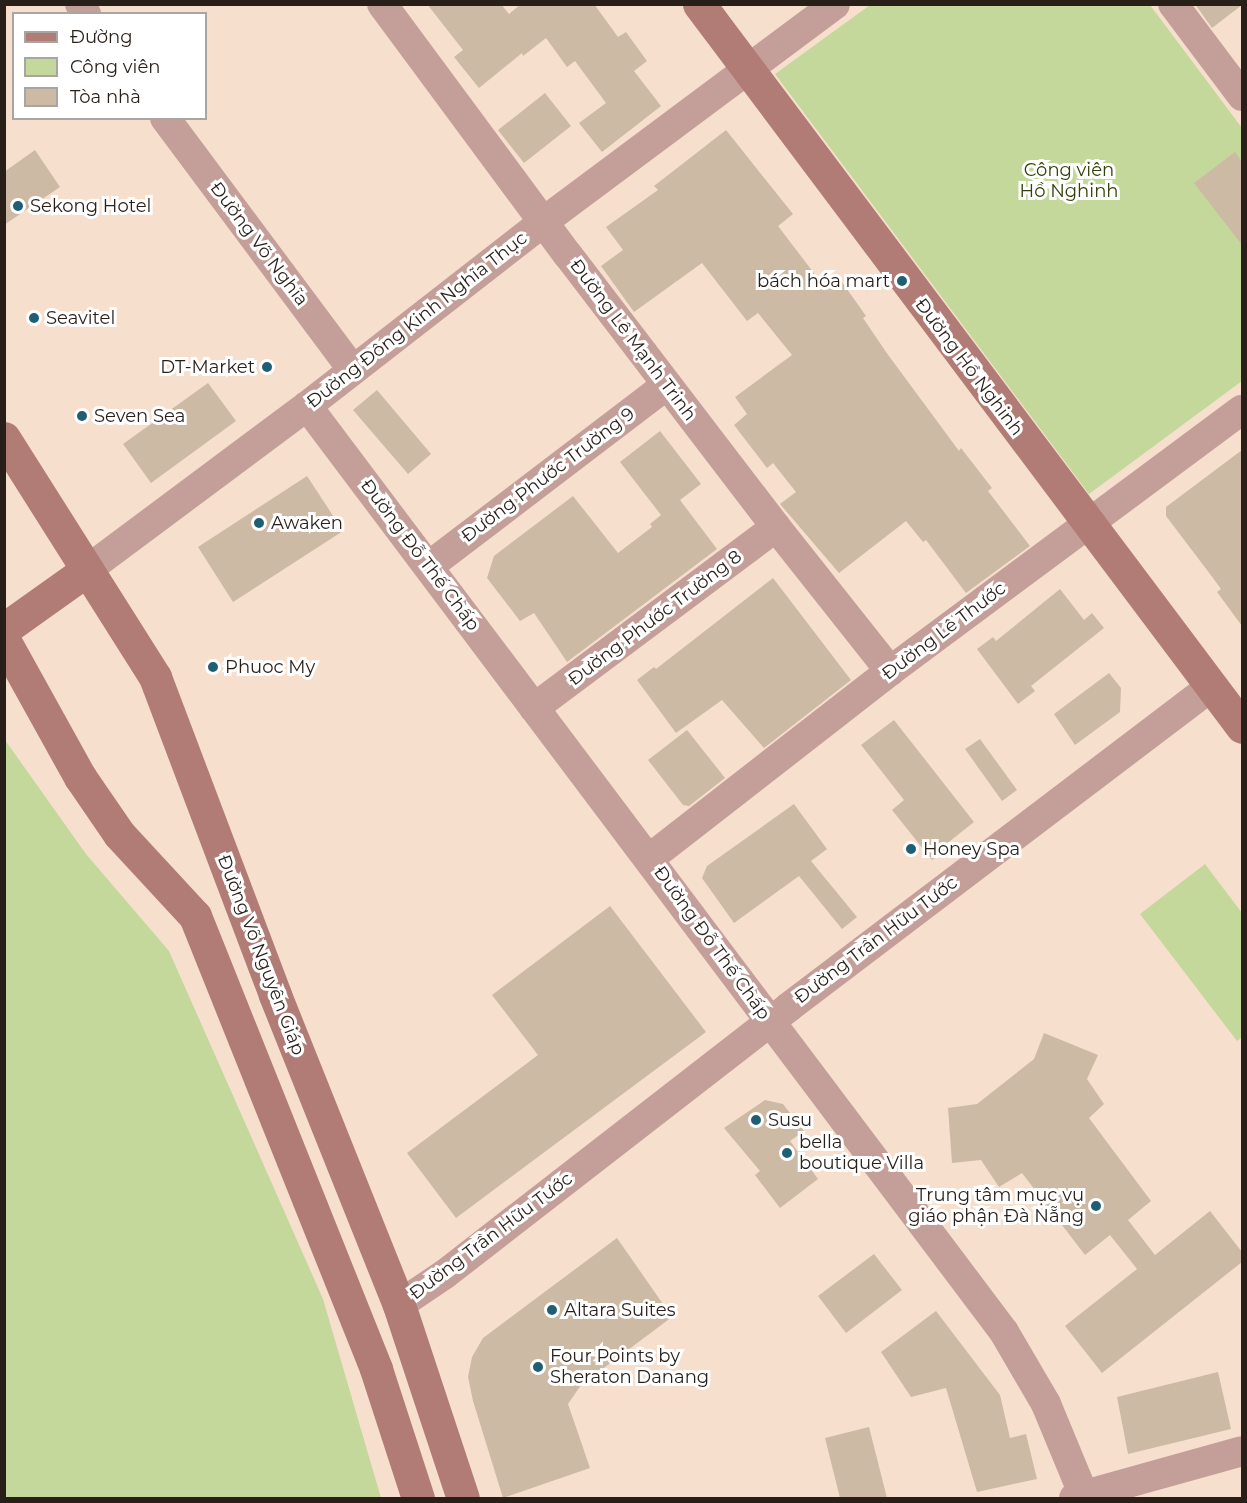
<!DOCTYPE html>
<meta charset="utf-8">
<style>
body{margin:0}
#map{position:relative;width:1247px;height:1503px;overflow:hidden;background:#f7dfce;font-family:Montserrat,sans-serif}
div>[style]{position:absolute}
.green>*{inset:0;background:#c4d89c}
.building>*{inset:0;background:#ccbaa5}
.street>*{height:30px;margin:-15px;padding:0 15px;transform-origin:15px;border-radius:15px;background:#c49f9a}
.secondary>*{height:33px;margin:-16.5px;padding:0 16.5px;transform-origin:16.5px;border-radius:16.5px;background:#b27c76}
.dots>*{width:16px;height:16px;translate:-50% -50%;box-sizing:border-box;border:3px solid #fff;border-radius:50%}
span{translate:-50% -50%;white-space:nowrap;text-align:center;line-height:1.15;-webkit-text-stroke:6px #fff;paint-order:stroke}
.park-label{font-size:18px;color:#33410a}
.poi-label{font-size:18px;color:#281f19}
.left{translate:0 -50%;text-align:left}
.right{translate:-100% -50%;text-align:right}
.street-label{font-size:18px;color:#281f19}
.frame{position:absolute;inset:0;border:6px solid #281f19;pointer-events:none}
.legend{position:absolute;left:12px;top:12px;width:195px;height:108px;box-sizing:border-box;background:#fff;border:2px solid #a9a5a3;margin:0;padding:8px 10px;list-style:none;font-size:18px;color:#281f19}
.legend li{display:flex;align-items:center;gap:12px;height:30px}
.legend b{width:30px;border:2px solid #a9a5a3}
</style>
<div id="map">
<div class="green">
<div style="clip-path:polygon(870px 5px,1150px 5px,1242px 128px,1242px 381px,1089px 494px,775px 74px)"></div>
<div style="clip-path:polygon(5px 740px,86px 854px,169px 951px,323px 1299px,381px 1498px,5px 1498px)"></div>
<div style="clip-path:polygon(1205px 864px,1242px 913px,1242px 1037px,1237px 1041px,1140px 914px)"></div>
</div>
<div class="building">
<div style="clip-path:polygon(427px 4px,501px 4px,509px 14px,521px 4px,594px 4px,618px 37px,626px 32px,647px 61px,634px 71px,661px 106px,602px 152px,579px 123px,606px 103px,575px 61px,567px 67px,546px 38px,523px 56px,522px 53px,479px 88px,454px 57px,463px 50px)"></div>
<div style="clip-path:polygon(1195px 4px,1242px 4px,1242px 5px,1212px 28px)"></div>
<div style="clip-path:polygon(545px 93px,571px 126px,524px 163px,498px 130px)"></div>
<div style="clip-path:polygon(726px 130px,793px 214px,778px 226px,823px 285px,837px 275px,866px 316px,863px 318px,886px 352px,959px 451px,961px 448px,992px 488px,988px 491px,1030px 546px,966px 593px,926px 540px,923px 542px,906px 521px,839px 573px,780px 504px,796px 492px,773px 463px,767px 468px,734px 425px,747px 414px,735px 397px,792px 355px,758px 313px,747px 321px,702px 263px,634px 312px,601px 266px,623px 250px,606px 227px,658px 190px,654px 186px)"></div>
<div style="clip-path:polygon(35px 150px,60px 187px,4px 225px,4px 172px)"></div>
<div style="clip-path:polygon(1235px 152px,1242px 162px,1242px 245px,1194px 183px)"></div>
<div style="clip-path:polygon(208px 383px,236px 421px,151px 483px,123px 444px)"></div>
<div style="clip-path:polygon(377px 390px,431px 454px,408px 474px,353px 410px)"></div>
<div style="clip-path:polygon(660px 431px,701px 484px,680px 500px,717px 549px,567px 662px,534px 613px,520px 621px,487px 578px,494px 556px,573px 496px,618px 553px,652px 527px,650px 524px,661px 515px,620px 462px)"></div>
<div style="clip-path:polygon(1242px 450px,1242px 626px,1217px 592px,1221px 589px,1213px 578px,1166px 516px,1166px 507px)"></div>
<div style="clip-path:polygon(307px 476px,343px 531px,233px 602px,198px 547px)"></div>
<div style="clip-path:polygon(773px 578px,851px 680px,764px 748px,722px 700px,676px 733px,637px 680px,654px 667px,656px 669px)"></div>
<div style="clip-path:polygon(1060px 589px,1084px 620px,1092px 613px,1104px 628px,1031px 686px,1035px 691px,1018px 704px,977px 649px,993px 637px,996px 641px)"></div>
<div style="clip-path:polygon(1109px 673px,1121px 688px,1120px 712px,1075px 745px,1054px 714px)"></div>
<div style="clip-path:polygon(894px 720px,974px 822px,945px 845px,947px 848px,932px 860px,892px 810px,904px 800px,861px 745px)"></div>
<div style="clip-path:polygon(687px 730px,725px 778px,689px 806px,683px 805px,648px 760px)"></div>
<div style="clip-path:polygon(980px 739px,1017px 790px,1002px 801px,965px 749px)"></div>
<div style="clip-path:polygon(794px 804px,827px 849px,811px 861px,857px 917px,842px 929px,799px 876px,734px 923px,702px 878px,707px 866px)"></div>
<div style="clip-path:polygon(610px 906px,706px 1032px,456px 1218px,407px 1153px,538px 1055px,492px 995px)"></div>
<div style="clip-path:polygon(1044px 1033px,1098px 1055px,1087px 1079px,1104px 1104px,1089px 1118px,1151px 1201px,1128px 1220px,1155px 1255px,1210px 1211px,1242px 1252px,1242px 1262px,1102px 1373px,1065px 1326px,1137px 1269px,1110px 1235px,1085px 1255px,1022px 1173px,999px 1187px,981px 1160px,952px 1163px,948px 1108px,977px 1104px,1034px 1059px)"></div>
<div style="clip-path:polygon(765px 1100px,783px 1104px,804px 1131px,790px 1141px,818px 1179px,780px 1208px,755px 1175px,760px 1171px,724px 1128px)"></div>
<div style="clip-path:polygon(617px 1238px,672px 1317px,581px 1385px,568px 1404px,590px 1468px,503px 1498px,473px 1401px,468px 1377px,472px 1357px,483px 1338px)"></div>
<div style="clip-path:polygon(874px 1254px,902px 1290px,846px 1333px,818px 1296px)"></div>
<div style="clip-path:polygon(936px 1311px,1000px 1395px,1010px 1438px,1026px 1434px,1037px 1479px,977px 1492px,946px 1388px,911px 1397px,881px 1352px)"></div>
<div style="clip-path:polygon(1218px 1372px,1231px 1429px,1128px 1454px,1117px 1397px)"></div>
<div style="clip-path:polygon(869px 1427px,887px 1498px,840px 1498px,825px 1438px)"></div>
</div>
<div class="street">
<div style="left:80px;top:4px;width:12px;rotate:59deg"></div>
<div style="left:382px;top:4px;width:312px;rotate:53.5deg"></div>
<div style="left:568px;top:255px;width:342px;rotate:52.6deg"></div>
<div style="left:776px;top:527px;width:184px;rotate:51.6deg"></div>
<div style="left:1173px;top:4px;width:115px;rotate:53.1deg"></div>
<div style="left:165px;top:118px;width:314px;rotate:53.3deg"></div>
<div style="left:307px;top:406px;width:1159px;rotate:53.03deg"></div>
<div style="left:1004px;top:1332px;width:83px;rotate:59.7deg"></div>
<div style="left:1046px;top:1404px;width:102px;rotate:67.5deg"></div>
<div style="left:429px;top:566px;width:299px;rotate:-37.3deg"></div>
<div style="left:87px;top:570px;width:274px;rotate:-36.7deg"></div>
<div style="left:307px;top:406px;width:299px;rotate:-37.9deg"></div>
<div style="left:543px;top:222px;width:364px;rotate:-36.7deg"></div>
<div style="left:534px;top:708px;width:302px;rotate:-36.8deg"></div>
<div style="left:650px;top:858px;width:304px;rotate:-37.9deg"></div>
<div style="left:890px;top:671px;width:438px;rotate:-36.6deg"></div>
<div style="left:399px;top:1305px;width:55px;rotate:-34deg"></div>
<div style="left:445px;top:1274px;width:435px;rotate:-37.8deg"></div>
<div style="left:789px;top:1007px;width:531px;rotate:-37.19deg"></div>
<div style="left:1074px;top:1498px;width:174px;rotate:-15.6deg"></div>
</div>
<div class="secondary">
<div style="left:699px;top:4px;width:904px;rotate:53.09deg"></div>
<div style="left:4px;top:438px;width:283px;rotate:57.7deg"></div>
<div style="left:155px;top:677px;width:340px;rotate:69.3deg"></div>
<div style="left:275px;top:995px;width:334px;rotate:68.2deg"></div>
<div style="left:399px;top:1305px;width:203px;rotate:71.7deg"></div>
<div style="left:4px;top:629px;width:102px;rotate:-35.4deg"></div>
<div style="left:4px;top:640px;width:157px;rotate:61deg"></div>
<div style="left:80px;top:777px;width:69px;rotate:55.6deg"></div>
<div style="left:119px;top:834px;width:112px;rotate:47.2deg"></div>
<div style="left:195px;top:916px;width:488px;rotate:68.2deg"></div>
<div style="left:376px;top:1369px;width:136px;rotate:72deg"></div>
</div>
<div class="dots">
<div style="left:18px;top:206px;background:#205e74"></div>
<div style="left:902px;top:281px;background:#205e74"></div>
<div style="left:34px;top:318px;background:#205e74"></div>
<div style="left:267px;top:367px;background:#205e74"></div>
<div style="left:82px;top:416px;background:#205e74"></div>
<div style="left:259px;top:523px;background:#205e74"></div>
<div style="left:213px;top:667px;background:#205e74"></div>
<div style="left:911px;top:849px;background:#205e74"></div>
<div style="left:756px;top:1120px;background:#205e74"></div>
<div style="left:787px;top:1153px;background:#205e74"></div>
<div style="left:1096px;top:1206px;background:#205e74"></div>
<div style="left:552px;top:1310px;background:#205e74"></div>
<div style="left:538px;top:1367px;background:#205e74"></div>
</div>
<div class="park-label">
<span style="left:1069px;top:181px">Công viên<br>Hồ Nghinh</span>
</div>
<div class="poi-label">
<span class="left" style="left:30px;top:206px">Sekong Hotel</span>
<span class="right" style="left:890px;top:281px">bách hóa mart</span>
<span class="left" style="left:46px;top:318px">Seavitel</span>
<span class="right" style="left:255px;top:367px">DT-Market</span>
<span class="left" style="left:94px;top:416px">Seven Sea</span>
<span class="left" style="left:271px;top:523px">Awaken</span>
<span class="left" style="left:225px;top:667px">Phuoc My</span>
<span class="left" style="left:923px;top:849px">Honey Spa</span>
<span class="left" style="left:768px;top:1120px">Susu</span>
<span class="left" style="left:799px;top:1153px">bella<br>boutique Villa</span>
<span class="right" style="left:1084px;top:1206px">Trung tâm mục vụ<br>giáo phận Đà Nẵng</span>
<span class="left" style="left:564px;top:1310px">Altara Suites</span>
<span class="left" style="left:550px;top:1367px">Four Points by<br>Sheraton Danang</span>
</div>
<div class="street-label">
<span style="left:259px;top:244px;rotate:53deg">Đường Võ Nghĩa</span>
<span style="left:417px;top:320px;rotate:-38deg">Đường Đông Kinh Nghĩa Thục</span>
<span style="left:633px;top:340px;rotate:53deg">Đường Lê Mạnh Trinh</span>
<span style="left:969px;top:367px;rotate:53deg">Đường Hồ Nghinh</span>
<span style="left:548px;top:475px;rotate:-37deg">Đường Phước Trường 9</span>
<span style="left:420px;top:555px;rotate:53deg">Đường Đỗ Thế Chấp</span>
<span style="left:655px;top:618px;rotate:-37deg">Đường Phước Trường 8</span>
<span style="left:944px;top:631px;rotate:-37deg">Đường Lê Thước</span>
<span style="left:876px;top:940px;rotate:-37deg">Đường Trần Hữu Tước</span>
<span style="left:712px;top:943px;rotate:54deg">Đường Đỗ Thế Chấp</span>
<span style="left:261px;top:955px;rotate:69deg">Đường Võ Nguyên Giáp</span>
<span style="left:491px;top:1236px;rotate:-37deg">Đường Trần Hữu Tước</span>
</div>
<div class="frame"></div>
<ul class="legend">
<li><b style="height:8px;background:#b27c76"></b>Đường</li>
<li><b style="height:16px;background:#c4d89c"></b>Công viên</li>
<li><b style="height:16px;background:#ccbaa5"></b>Tòa nhà</li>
</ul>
</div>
